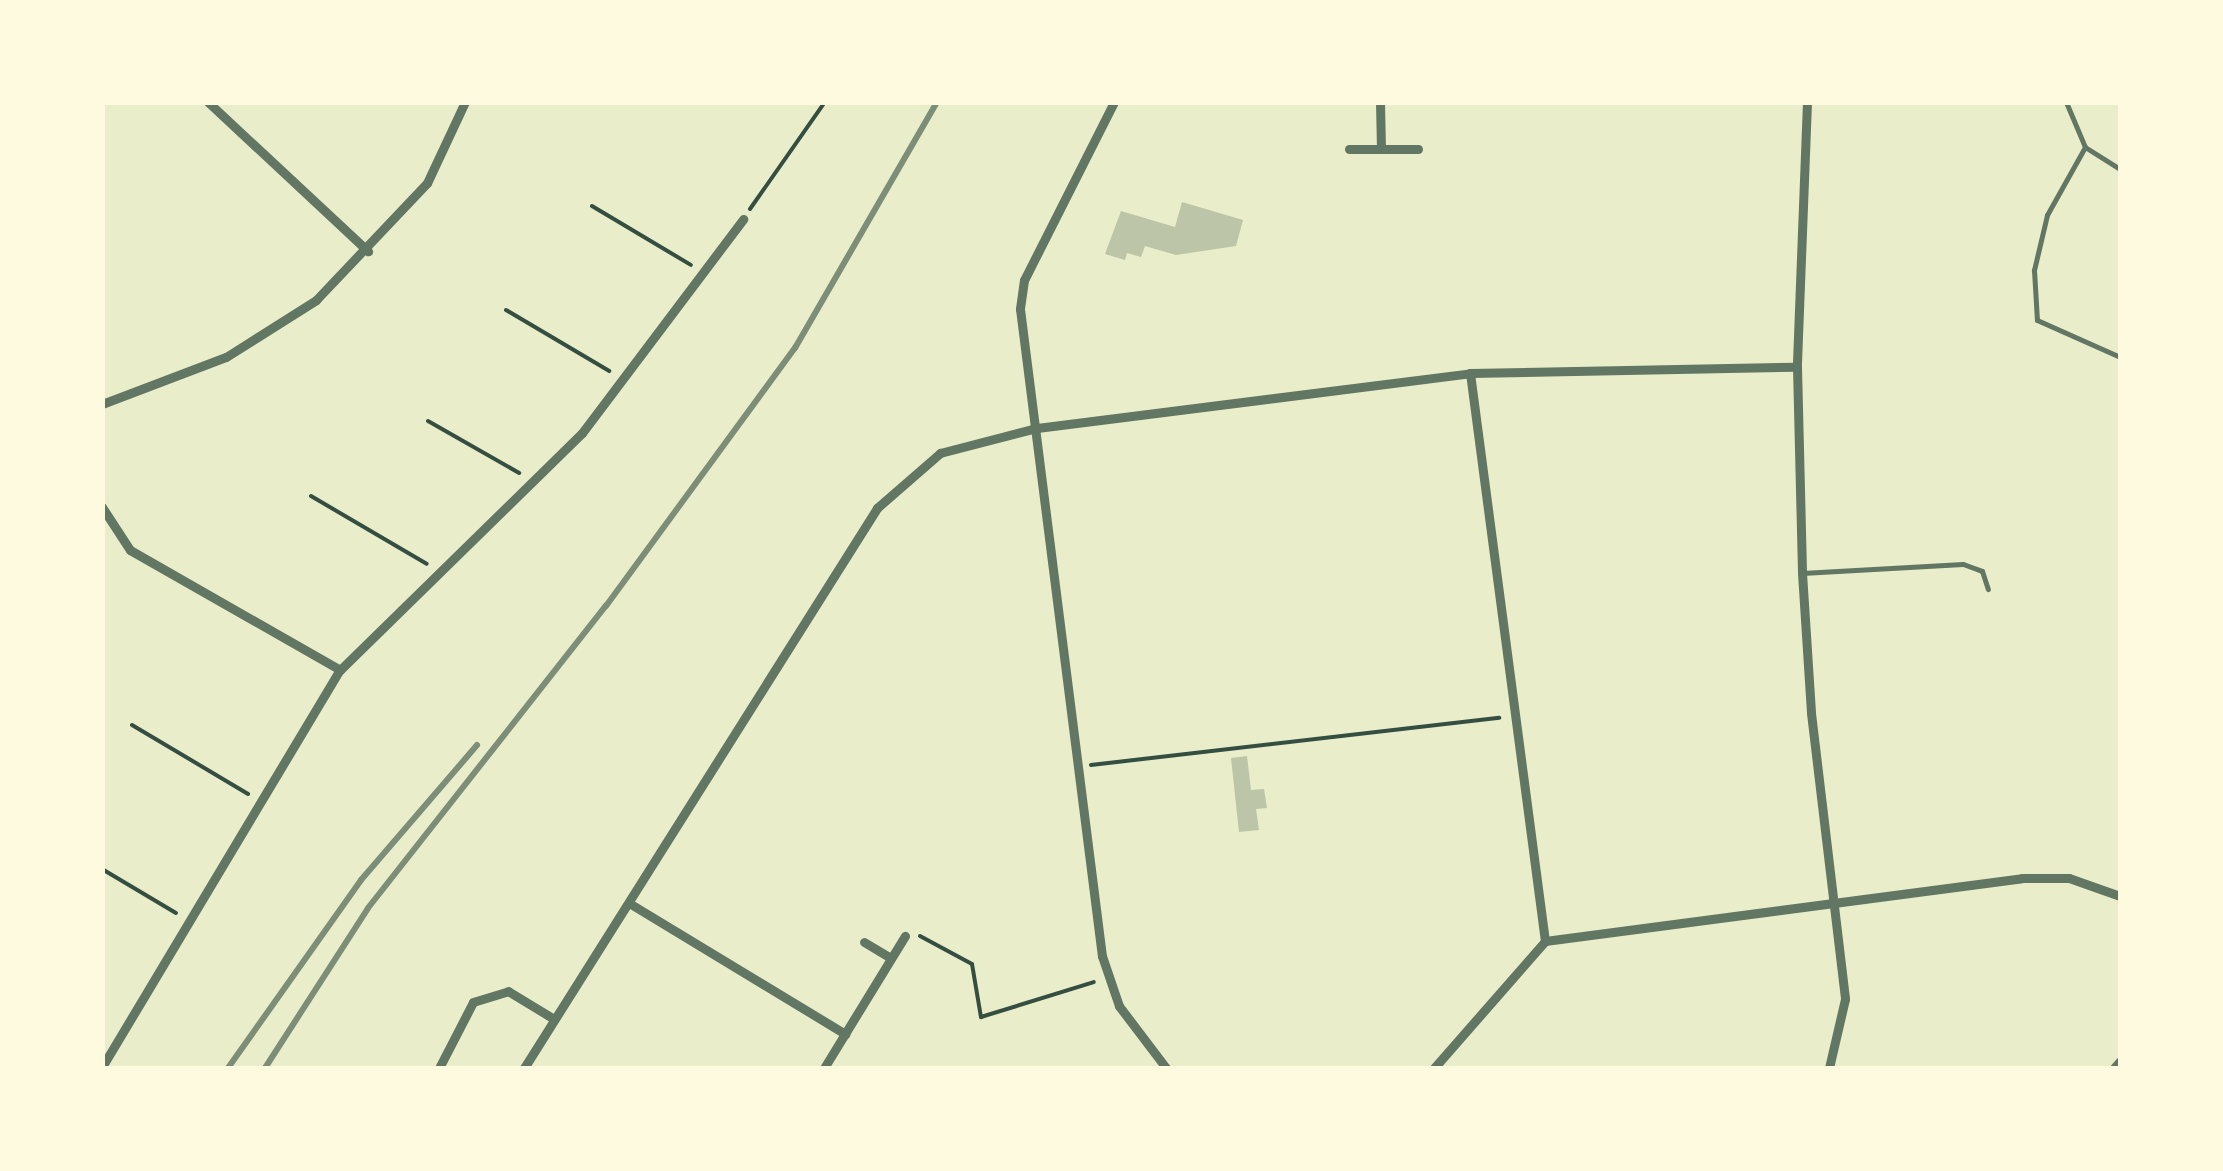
<!DOCTYPE html>
<style>
body{margin:0}
#map{position:relative;width:2223px;height:1171px;overflow:hidden;background:#e9edc9;font-family:Mulish,sans-serif}
div>[style]{position:absolute}
.building>*{inset:0;background:#bcc5a7}
.path>*{height:4px;margin:-2px;padding:0 2px;transform-origin:2px;border-radius:2px;background:#344e41}
.service>*{height:5px;margin:-2.5px;padding:0 2.5px;transform-origin:2.5px;border-radius:2.5px;background:#617663}
.minor>*{height:9px;margin:-4.5px;padding:0 4.5px;transform-origin:4.5px;border-radius:4.5px;background:#617663}
.rail>*{height:6px;margin:-3px;padding:0 3px;transform-origin:3px;border-radius:3px;background:#7c8e77}
span{translate:-50% -50%;white-space:nowrap;text-align:center;line-height:1.15;-webkit-text-stroke:8px #fefae0;paint-order:stroke}
.frame{position:absolute;inset:0;border:105px solid #fefae0;pointer-events:none}
</style>
<div id="map">
<div class="building">
<div style="clip-path:polygon(1182px 202px,1243px 220px,1236px 246px,1176px 255px,1145px 246px,1141px 257px,1127px 253px,1125px 260px,1105px 254px,1121px 211px,1175px 227px)"></div>
<div style="clip-path:polygon(1247px 756px,1251px 790px,1264px 789px,1267px 808px,1256px 809px,1259px 830px,1239px 832px,1231px 758px)"></div>
</div>
<div class="path">
<div style="left:592px;top:206px;width:115px;rotate:30.8deg"></div>
<div style="left:750px;top:209px;width:131px;rotate:-55deg"></div>
<div style="left:506px;top:310px;width:120px;rotate:30.6deg"></div>
<div style="left:428px;top:421px;width:105px;rotate:29.7deg"></div>
<div style="left:311px;top:496px;width:134px;rotate:30.4deg"></div>
<div style="left:132px;top:725px;width:135px;rotate:30.7deg"></div>
<div style="left:1091px;top:765px;width:411px;rotate:-6.6deg"></div>
<div style="left:102px;top:869px;width:86px;rotate:30.7deg"></div>
<div style="left:920px;top:936px;width:59px;rotate:28.3deg"></div>
<div style="left:972px;top:964px;width:54px;rotate:80.4deg"></div>
<div style="left:981px;top:1017px;width:118px;rotate:-17.2deg"></div>
</div>
<div class="service">
<div style="left:2066px;top:102px;width:49px;rotate:67.1deg"></div>
<div style="left:2085px;top:147px;width:41px;rotate:32.2deg"></div>
<div style="left:2085px;top:147px;width:78px;rotate:119.2deg"></div>
<div style="left:2047px;top:215px;width:57px;rotate:103.3deg"></div>
<div style="left:2034px;top:270px;width:50px;rotate:86.6deg"></div>
<div style="left:2037px;top:320px;width:91px;rotate:24deg"></div>
<div style="left:1802px;top:573px;width:161px;rotate:-3.2deg"></div>
<div style="left:1963px;top:564px;width:20px;rotate:20deg"></div>
<div style="left:1982px;top:571px;width:19px;rotate:72deg"></div>
</div>
<div class="minor">
<div style="left:208px;top:102px;width:219px;rotate:43deg"></div>
<div style="left:1114px;top:102px;width:199px;rotate:116.8deg"></div>
<div style="left:1024px;top:280px;width:29px;rotate:98deg"></div>
<div style="left:1020px;top:309px;width:652px;rotate:82.78deg"></div>
<div style="left:1102px;top:956px;width:53px;rotate:71.2deg"></div>
<div style="left:1119px;top:1006px;width:78px;rotate:52.8deg"></div>
<div style="left:1380px;top:102px;width:47px;rotate:88.8deg"></div>
<div style="left:1807px;top:102px;width:265px;rotate:92.2deg"></div>
<div style="left:1797px;top:367px;width:206px;rotate:88.6deg"></div>
<div style="left:1802px;top:573px;width:140px;rotate:86.3deg"></div>
<div style="left:1811px;top:713px;width:288px;rotate:83.2deg"></div>
<div style="left:1845px;top:999px;width:71px;rotate:103.1deg"></div>
<div style="left:1349px;top:149px;width:69px"></div>
<div style="left:1470px;top:373px;width:573px;rotate:82.48deg"></div>
<div style="left:102px;top:404px;width:133px;rotate:-20.8deg"></div>
<div style="left:226px;top:357px;width:107px;rotate:-32.3deg"></div>
<div style="left:316px;top:300px;width:161px;rotate:-46.5deg"></div>
<div style="left:427px;top:183px;width:89px;rotate:-64.9deg"></div>
<div style="left:102px;top:507px;width:51px;rotate:56.9deg"></div>
<div style="left:130px;top:550px;width:242px;rotate:29.7deg"></div>
<div style="left:629px;top:903px;width:253px;rotate:31.2deg"></div>
<div style="left:864px;top:942px;width:31px;rotate:31deg"></div>
<div style="left:102px;top:1067px;width:463px;rotate:-59.1deg"></div>
<div style="left:340px;top:670px;width:339px;rotate:-44.4deg"></div>
<div style="left:582px;top:433px;width:268px;rotate:-53deg"></div>
<div style="left:439px;top:1068px;width:74px;rotate:-62.7deg"></div>
<div style="left:473px;top:1002px;width:37px;rotate:-17deg"></div>
<div style="left:508px;top:991px;width:54px;rotate:31.3deg"></div>
<div style="left:524px;top:1068px;width:662px;rotate:-57.77deg"></div>
<div style="left:877px;top:508px;width:84px;rotate:-41.1deg"></div>
<div style="left:940px;top:453px;width:100px;rotate:-14.5deg"></div>
<div style="left:1037px;top:428px;width:436px;rotate:-7.2deg"></div>
<div style="left:1470px;top:373px;width:327px;rotate:-1.1deg"></div>
<div style="left:824px;top:1068px;width:155px;rotate:-58.5deg"></div>
<div style="left:1434px;top:1068px;width:169px;rotate:-48.8deg"></div>
<div style="left:1545px;top:941px;width:481px;rotate:-7.5deg"></div>
<div style="left:2022px;top:878px;width:47px"></div>
<div style="left:2069px;top:878px;width:54px;rotate:19.4deg"></div>
<div style="left:2114px;top:1068px;width:9px;rotate:-49deg"></div>
</div>
<div class="rail">
<div style="left:228px;top:1068px;width:230px;rotate:-54.7deg"></div>
<div style="left:361px;top:880px;width:178px;rotate:-49.3deg"></div>
<div style="left:265px;top:1068px;width:190px;rotate:-57.2deg"></div>
<div style="left:368px;top:908px;width:385px;rotate:-51.8deg"></div>
<div style="left:606px;top:606px;width:320px;rotate:-53.8deg"></div>
<div style="left:795px;top:348px;width:284px;rotate:-60deg"></div>
</div>
<div class="frame"></div>
</div>
